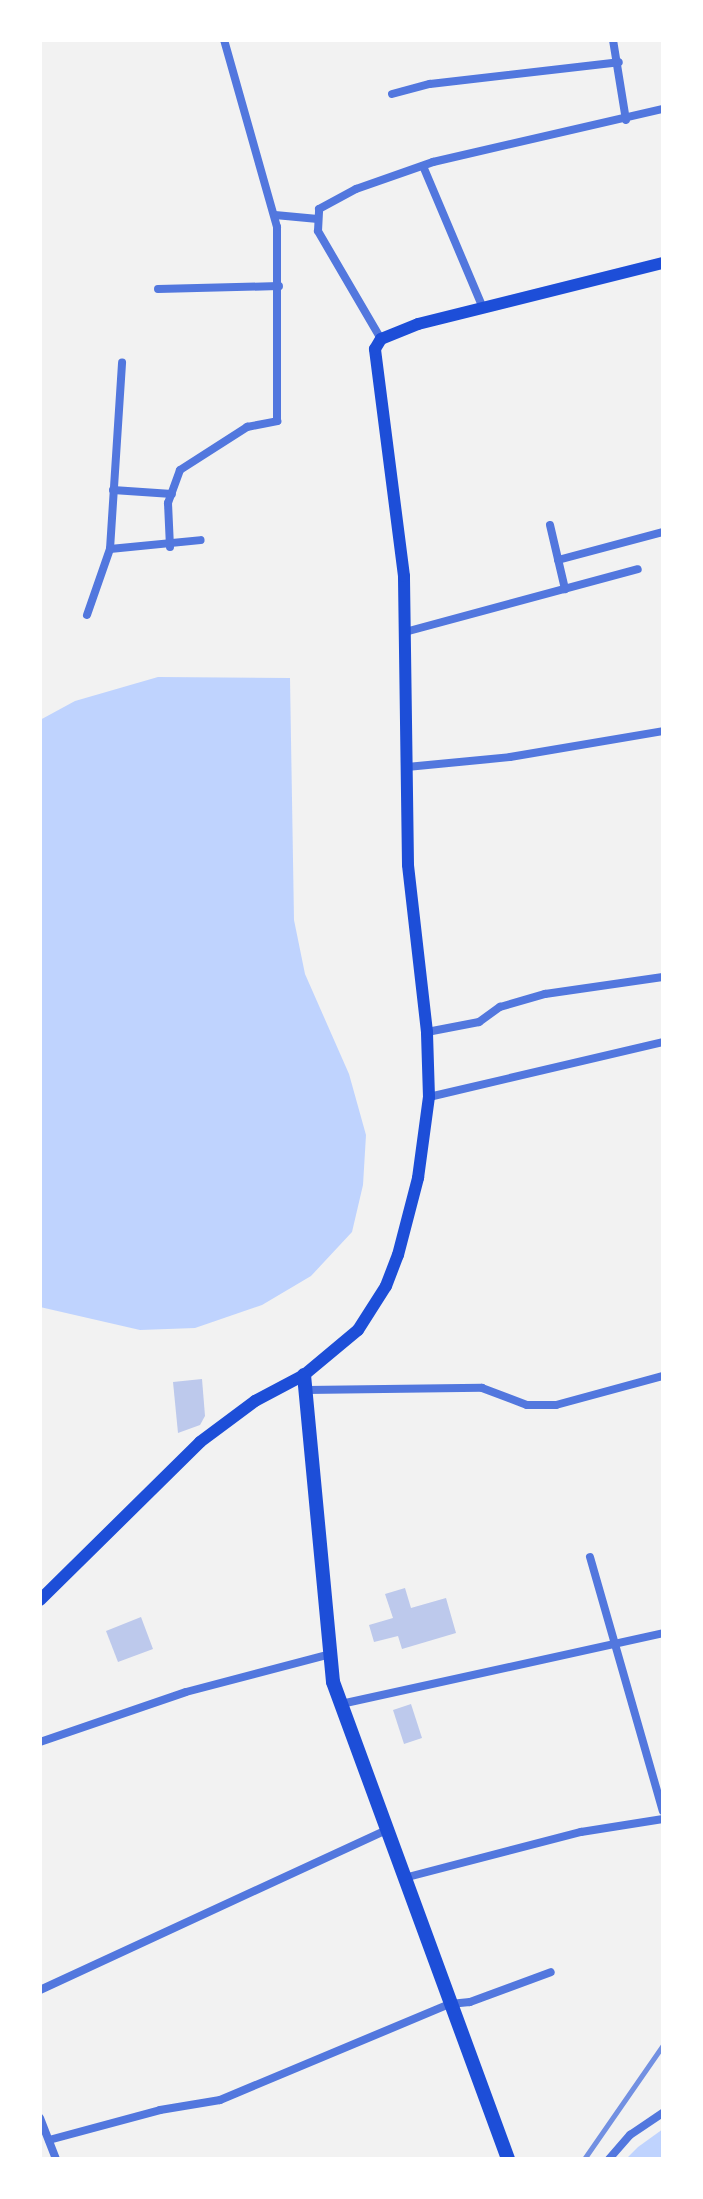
<!DOCTYPE html>
<style>
body{margin:0}
#map{position:relative;width:703px;height:2199px;overflow:hidden;background:#f2f2f2;font-family:Arial,sans-serif}
div>[style]{position:absolute}
.water>*{inset:0;background:#bfd3fe}
.building>*{inset:0;background:#bdc9ec}
.minor>*{height:8px;margin:-4px;padding:0 4px;transform-origin:4px;border-radius:4px;background:#5277de}
.secondary>*{height:12px;margin:-6px;padding:0 6px;transform-origin:6px;border-radius:6px;background:#1d4ed8}
.primary>*{height:14px;margin:-7px;padding:0 7px;transform-origin:7px;border-radius:7px;background:#1d4ed8}
.rail>*{height:5px;margin:-2.5px;padding:0 2.5px;transform-origin:2.5px;border-radius:2.5px;background:#7290e2}
span{translate:-50% -50%;white-space:nowrap;text-align:center;line-height:1.15;-webkit-text-stroke:6px #fff;paint-order:stroke}
.frame{position:absolute;inset:0;border:42px solid #fff;pointer-events:none}
</style>
<div id="map">
<div class="water">
<div style="clip-path:polygon(158px 677px,290px 678px,294px 920px,305px 974px,349px 1074px,366px 1135px,363px 1185px,352px 1232px,311px 1276px,262px 1305px,195px 1328px,140px 1330px,40px 1307px,40px 720px,75px 701px)"></div>
<div style="clip-path:polygon(663px 2129px,663px 2159px,626px 2159px,638px 2147px)"></div>
</div>
<div class="building">
<div style="clip-path:polygon(202px 1379px,205px 1416px,200px 1425px,178px 1433px,173px 1382px)"></div>
<div style="clip-path:polygon(405px 1588px,411px 1608px,446px 1598px,456px 1633px,402px 1649px,398px 1636px,374px 1642px,369px 1625px,393px 1618px,385px 1594px)"></div>
<div style="clip-path:polygon(141px 1617px,153px 1649px,118px 1662px,106px 1631px)"></div>
<div style="clip-path:polygon(411px 1704px,422px 1738px,404px 1744px,393px 1710px)"></div>
</div>
<div class="minor">
<div style="left:613px;top:40px;width:81px;rotate:80.8deg"></div>
<div style="left:392px;top:94px;width:39px;rotate:-15deg"></div>
<div style="left:430px;top:84px;width:190px;rotate:-6.6deg"></div>
<div style="left:423px;top:166px;width:154px;rotate:67.1deg"></div>
<div style="left:275px;top:215px;width:43px;rotate:5.3deg"></div>
<div style="left:158px;top:289px;width:121px;rotate:-1.4deg"></div>
<div style="left:381px;top:339px;width:125px;rotate:-120.3deg"></div>
<div style="left:318px;top:231px;width:22px;rotate:-87deg"></div>
<div style="left:319px;top:209px;width:42px;rotate:-28.4deg"></div>
<div style="left:356px;top:189px;width:82px;rotate:-19.3deg"></div>
<div style="left:433px;top:162px;width:236px;rotate:-13deg"></div>
<div style="left:113px;top:490px;width:59px;rotate:3.9deg"></div>
<div style="left:550px;top:525px;width:66px;rotate:76.8deg"></div>
<div style="left:170px;top:547px;width:44px;rotate:-92.6deg"></div>
<div style="left:168px;top:503px;width:35px;rotate:-70deg"></div>
<div style="left:180px;top:470px;width:80px;rotate:-32.7deg"></div>
<div style="left:247px;top:427px;width:31px;rotate:-11deg"></div>
<div style="left:277px;top:421px;width:194px;rotate:-90deg"></div>
<div style="left:277px;top:227px;width:194px;rotate:-105.8deg"></div>
<div style="left:110px;top:549px;width:91px;rotate:-5.6deg"></div>
<div style="left:558px;top:560px;width:109px;rotate:-14.9deg"></div>
<div style="left:87px;top:615px;width:70px;rotate:-70.8deg"></div>
<div style="left:110px;top:549px;width:187px;rotate:-86.3deg"></div>
<div style="left:405px;top:632px;width:241px;rotate:-15.1deg"></div>
<div style="left:407px;top:767px;width:103px;rotate:-5.5deg"></div>
<div style="left:510px;top:757px;width:155px;rotate:-9.6deg"></div>
<div style="left:427px;top:1032px;width:53px;rotate:-10.9deg"></div>
<div style="left:479px;top:1022px;width:26px;rotate:-36deg"></div>
<div style="left:500px;top:1007px;width:47px;rotate:-16.1deg"></div>
<div style="left:545px;top:994px;width:119px;rotate:-8.2deg"></div>
<div style="left:429px;top:1097px;width:240px;rotate:-13.2deg"></div>
<div style="left:306px;top:1390px;width:176px;rotate:-0.7deg"></div>
<div style="left:482px;top:1388px;width:48px;rotate:20.7deg"></div>
<div style="left:527px;top:1405px;width:29px"></div>
<div style="left:556px;top:1405px;width:111px;rotate:-15.2deg"></div>
<div style="left:590px;top:1557px;width:264px;rotate:74deg"></div>
<div style="left:341px;top:1704px;width:330px;rotate:-12.4deg"></div>
<div style="left:40px;top:1742px;width:154px;rotate:-18.9deg"></div>
<div style="left:186px;top:1692px;width:150px;rotate:-14.7deg"></div>
<div style="left:404px;top:1878px;width:183px;rotate:-14.6deg"></div>
<div style="left:581px;top:1832px;width:83px;rotate:-9deg"></div>
<div style="left:40px;top:1990px;width:382px;rotate:-24.8deg"></div>
<div style="left:40px;top:2118px;width:44px;rotate:68.7deg"></div>
<div style="left:49px;top:2140px;width:115px;rotate:-15.1deg"></div>
<div style="left:160px;top:2110px;width:61px;rotate:-9.5deg"></div>
<div style="left:220px;top:2100px;width:249px;rotate:-22.7deg"></div>
<div style="left:450px;top:2004px;width:20px;rotate:-6deg"></div>
<div style="left:470px;top:2002px;width:86px;rotate:-20.3deg"></div>
<div style="left:609px;top:2159px;width:32px;rotate:-49deg"></div>
<div style="left:630px;top:2135px;width:40px;rotate:-34deg"></div>
</div>
<div class="secondary">
<div style="left:40px;top:1600px;width:225px;rotate:-44.6deg"></div>
<div style="left:200px;top:1442px;width:69px;rotate:-36.7deg"></div>
<div style="left:255px;top:1401px;width:55px;rotate:-28deg"></div>
<div style="left:304px;top:1375px;width:70px;rotate:-39.8deg"></div>
<div style="left:358px;top:1330px;width:52px;rotate:-57.5deg"></div>
<div style="left:386px;top:1286px;width:33px;rotate:-69deg"></div>
<div style="left:398px;top:1255px;width:80px;rotate:-75.4deg"></div>
<div style="left:418px;top:1178px;width:82px;rotate:-82.3deg"></div>
<div style="left:429px;top:1097px;width:65px;rotate:-91.8deg"></div>
<div style="left:427px;top:1032px;width:168px;rotate:-96.5deg"></div>
<div style="left:408px;top:865px;width:289px;rotate:-90.8deg"></div>
<div style="left:404px;top:576px;width:229px;rotate:-97.3deg"></div>
<div style="left:375px;top:349px;width:12px;rotate:-59deg"></div>
<div style="left:381px;top:339px;width:40px;rotate:-22deg"></div>
<div style="left:418px;top:324px;width:252px;rotate:-14deg"></div>
</div>
<div class="primary">
<div style="left:304px;top:1375px;width:308px;rotate:84.6deg"></div>
<div style="left:333px;top:1682px;width:508px;rotate:69.85deg"></div>
</div>
<div class="rail">
<div style="left:584px;top:2159px;width:139px;rotate:-55.3deg"></div>
</div>
<div class="frame"></div>
</div>
